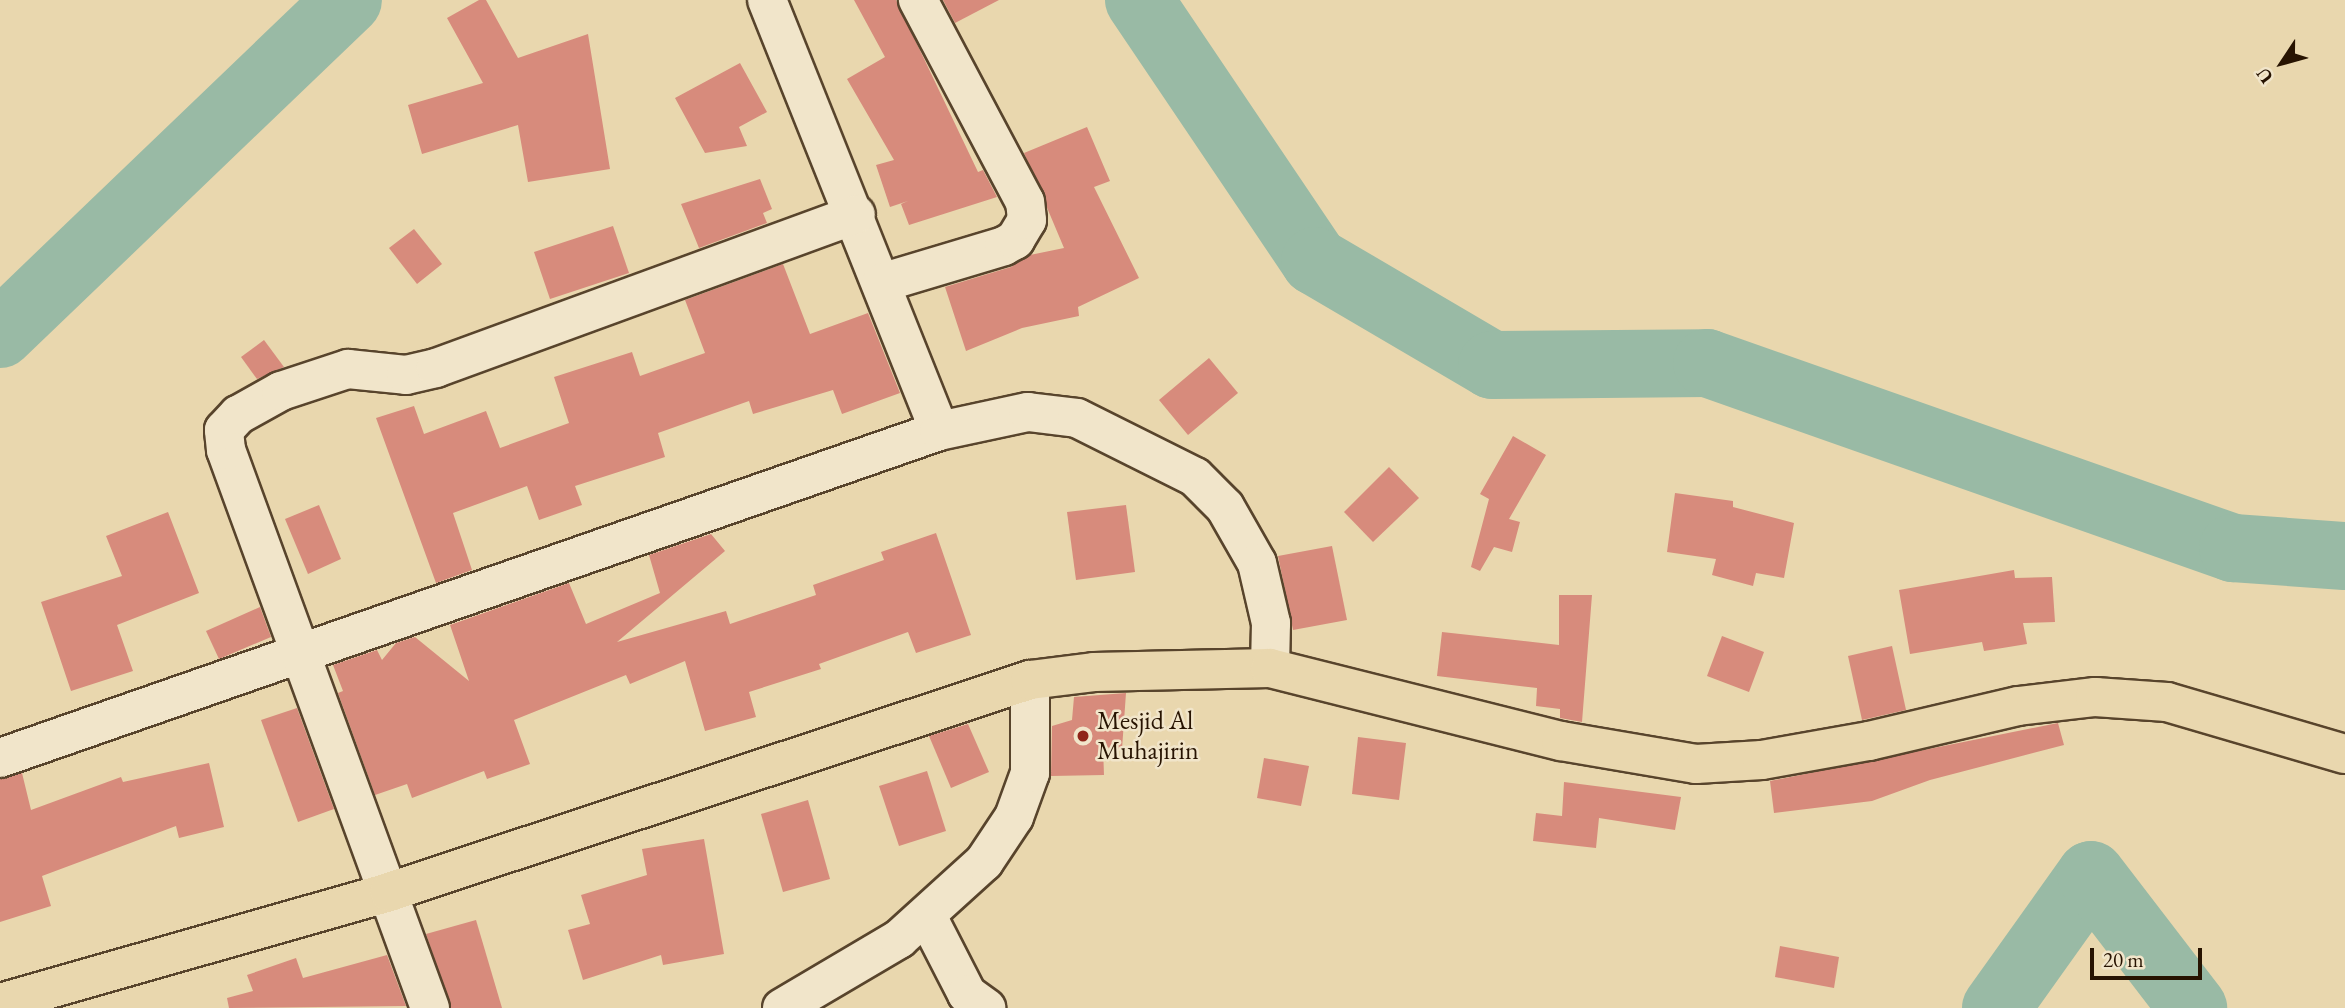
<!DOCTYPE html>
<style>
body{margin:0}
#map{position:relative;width:2345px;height:1008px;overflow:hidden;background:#e9d7ae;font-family:"EB Garamond",serif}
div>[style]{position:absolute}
.river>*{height:68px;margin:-34px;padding:0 34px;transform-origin:34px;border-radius:34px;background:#99baa5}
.building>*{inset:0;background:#d78b7c}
.roads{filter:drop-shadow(2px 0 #58442c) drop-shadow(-2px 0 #58442c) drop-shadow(0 2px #58442c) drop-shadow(0 -2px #58442c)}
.street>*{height:38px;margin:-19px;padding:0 19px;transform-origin:19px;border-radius:19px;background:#f1e5ca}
.highway>*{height:38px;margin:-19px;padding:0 19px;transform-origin:19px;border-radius:19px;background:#e9d7ae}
.dots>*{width:19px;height:19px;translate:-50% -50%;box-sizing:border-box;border:4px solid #f1e5ca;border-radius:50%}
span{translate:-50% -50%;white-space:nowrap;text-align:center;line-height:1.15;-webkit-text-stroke:5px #f1e5ca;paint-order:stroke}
.poi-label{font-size:26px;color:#271301}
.left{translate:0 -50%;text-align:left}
.north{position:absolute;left:2247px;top:28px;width:70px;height:70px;-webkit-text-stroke:5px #f1e5ca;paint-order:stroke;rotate:234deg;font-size:19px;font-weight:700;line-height:28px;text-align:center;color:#271301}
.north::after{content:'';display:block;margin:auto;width:24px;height:32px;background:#271301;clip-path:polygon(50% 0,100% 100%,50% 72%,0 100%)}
.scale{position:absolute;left:2090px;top:948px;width:112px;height:32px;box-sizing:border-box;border:4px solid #271301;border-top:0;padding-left:9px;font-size:21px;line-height:24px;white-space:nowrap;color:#271301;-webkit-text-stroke:5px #f1e5ca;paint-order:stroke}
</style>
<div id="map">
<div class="river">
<div style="left:1139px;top:0;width:315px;rotate:56deg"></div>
<div style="left:1315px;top:261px;width:205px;rotate:30.4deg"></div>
<div style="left:1492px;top:365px;width:215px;rotate:-0.5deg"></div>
<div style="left:1707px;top:363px;width:558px;rotate:19.38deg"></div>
<div style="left:2233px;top:548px;width:112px;rotate:4.1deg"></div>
<div style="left:0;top:334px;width:482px;rotate:-43.8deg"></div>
<div style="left:1996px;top:1008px;width:163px;rotate:-54.5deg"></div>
<div style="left:2091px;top:875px;width:168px;rotate:52.5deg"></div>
</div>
<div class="building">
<div style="clip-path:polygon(479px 0,486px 0,518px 58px,588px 34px,610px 169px,528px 182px,518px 125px,422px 154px,408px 105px,483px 83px,447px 18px)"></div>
<div style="clip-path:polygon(854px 0,896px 0,978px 172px,983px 170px,997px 197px,909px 225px,901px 204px,908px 201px,890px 207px,876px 165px,894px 160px,847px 79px,885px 57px)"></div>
<div style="clip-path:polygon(943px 0,999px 0,955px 23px)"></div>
<div style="clip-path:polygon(740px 63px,767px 112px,739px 127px,747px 146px,705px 153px,675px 98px)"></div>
<div style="clip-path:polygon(1087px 127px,1110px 181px,1094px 187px,1139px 278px,1078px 307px,1079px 316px,1022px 328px,966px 351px,945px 287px,1011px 267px,1030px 255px,1064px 248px,1024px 153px)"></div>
<div style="clip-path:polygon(760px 179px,772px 209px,763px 213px,767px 223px,699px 248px,681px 204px)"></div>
<div style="clip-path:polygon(613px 226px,629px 273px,550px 299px,534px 252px)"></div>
<div style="clip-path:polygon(414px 229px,442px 264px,417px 284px,389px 248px)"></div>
<div style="clip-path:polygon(783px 264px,810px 334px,868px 313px,900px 393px,842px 414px,833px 390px,753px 414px,749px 401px,658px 433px,665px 457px,575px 486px,582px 505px,539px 520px,527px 486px,453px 513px,472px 570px,436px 583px,376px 418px,414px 406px,424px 434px,486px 411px,500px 448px,569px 423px,554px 377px,632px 352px,640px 376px,705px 353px,685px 300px)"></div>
<div style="clip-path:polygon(264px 340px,284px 367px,257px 379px,241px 357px)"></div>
<div style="clip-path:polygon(1209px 358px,1238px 393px,1188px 435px,1159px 400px)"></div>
<div style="clip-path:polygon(1513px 436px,1546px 455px,1509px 519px,1520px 522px,1512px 552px,1494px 547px,1480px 571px,1471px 567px,1489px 499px,1480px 494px)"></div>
<div style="clip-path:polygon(1389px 467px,1419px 498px,1373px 542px,1344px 512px)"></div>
<div style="clip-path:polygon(1675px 493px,1733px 501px,1733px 507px,1794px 523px,1784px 578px,1756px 573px,1753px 586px,1712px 575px,1716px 559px,1667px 552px)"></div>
<div style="clip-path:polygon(319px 505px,341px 559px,308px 574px,285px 519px)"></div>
<div style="clip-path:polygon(1126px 505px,1135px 572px,1076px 580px,1067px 512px)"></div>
<div style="clip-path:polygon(168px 512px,199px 593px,117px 625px,133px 671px,71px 691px,41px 602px,122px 576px,106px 536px)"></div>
<div style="clip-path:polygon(936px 533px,971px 635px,916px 653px,908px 632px,819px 664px,821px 669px,749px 692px,756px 717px,705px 731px,685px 661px,630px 684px,626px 675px,514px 720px,530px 764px,487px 779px,484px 771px,412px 798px,407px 784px,375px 795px,338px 693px,343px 691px,333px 665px,377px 650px,382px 660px,396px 643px,415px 637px,469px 681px,450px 625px,569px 583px,586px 624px,660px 593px,649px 555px,711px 534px,725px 551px,617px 642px,726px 611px,730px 624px,816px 595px,813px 585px,884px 560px,881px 552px)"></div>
<div style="clip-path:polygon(1332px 546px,1347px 620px,1293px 630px,1278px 556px)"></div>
<div style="clip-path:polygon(2014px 570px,2015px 578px,2052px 577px,2055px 622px,2023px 623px,2027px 644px,1984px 651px,1982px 642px,1910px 654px,1899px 590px)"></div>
<div style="clip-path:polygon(1559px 595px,1592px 595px,1582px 722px,1560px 718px,1560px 709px,1536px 706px,1537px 688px,1437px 676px,1442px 632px,1559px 645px)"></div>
<div style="clip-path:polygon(260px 607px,271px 637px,219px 659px,206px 631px)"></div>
<div style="clip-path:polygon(1722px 636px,1764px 652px,1749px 692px,1707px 676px)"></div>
<div style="clip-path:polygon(1892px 646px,1906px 710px,1862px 720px,1848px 656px)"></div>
<div style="clip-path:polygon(1126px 693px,1122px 749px,1103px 747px,1104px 775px,1051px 776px,1052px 726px,1072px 720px,1074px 697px)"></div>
<div style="clip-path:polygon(297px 708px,334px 809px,298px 822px,261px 720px)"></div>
<div style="clip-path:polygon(2058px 723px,2064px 745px,1930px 780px,1872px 801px,1774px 813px,1770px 781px)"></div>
<div style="clip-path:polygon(968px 724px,989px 772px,951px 788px,929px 736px)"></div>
<div style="clip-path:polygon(1358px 737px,1406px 743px,1399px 800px,1352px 794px)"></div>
<div style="clip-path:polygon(1264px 758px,1309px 766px,1301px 806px,1257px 798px)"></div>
<div style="clip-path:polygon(209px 763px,224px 827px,179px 838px,176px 826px,42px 876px,51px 906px,0 922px,0 779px,22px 773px,31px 810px,121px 777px,123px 782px)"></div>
<div style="clip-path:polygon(927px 771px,946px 831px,899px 846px,879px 786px)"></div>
<div style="clip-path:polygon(1564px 782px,1681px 797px,1675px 830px,1599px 818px,1596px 848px,1533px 841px,1536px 813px,1562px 816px)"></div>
<div style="clip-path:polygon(808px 800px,830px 879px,783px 892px,761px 814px)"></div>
<div style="clip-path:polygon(704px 839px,724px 954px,663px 965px,661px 955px,583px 980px,568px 930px,590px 924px,581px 895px,647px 875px,642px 849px)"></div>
<div style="clip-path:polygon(476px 920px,502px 1008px,451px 1008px,426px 934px)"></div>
<div style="clip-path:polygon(1780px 946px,1839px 957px,1834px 988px,1775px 977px)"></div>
<div style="clip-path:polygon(387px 955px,406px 1006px,229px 1008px,227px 998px,253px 991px,247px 975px,296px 958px,303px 978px)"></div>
</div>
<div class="roads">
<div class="street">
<div style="left:767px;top:0;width:464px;rotate:68.2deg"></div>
<div style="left:881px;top:283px;width:128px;rotate:-16.7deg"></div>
<div style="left:1004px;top:246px;width:13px;rotate:-29deg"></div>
<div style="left:1015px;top:240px;width:23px;rotate:-59deg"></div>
<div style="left:1027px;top:220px;width:18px;rotate:-96deg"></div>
<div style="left:1025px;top:202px;width:229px;rotate:-117.9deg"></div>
<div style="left:0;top:758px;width:994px;rotate:-19.2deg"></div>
<div style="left:939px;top:431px;width:91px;rotate:-12.1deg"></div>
<div style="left:1028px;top:412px;width:49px;rotate:7deg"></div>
<div style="left:1077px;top:418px;width:132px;rotate:26.6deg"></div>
<div style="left:1195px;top:477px;width:42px;rotate:45deg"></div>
<div style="left:1225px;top:507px;width:64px;rotate:60.3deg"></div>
<div style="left:1257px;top:563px;width:62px;rotate:76.9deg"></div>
<div style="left:1271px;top:623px;width:45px;rotate:91.3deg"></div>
<div style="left:928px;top:918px;width:85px;rotate:62.8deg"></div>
<div style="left:967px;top:994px;width:24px;rotate:36deg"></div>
<div style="left:430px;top:1008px;width:594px;rotate:-110.08deg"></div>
<div style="left:226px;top:450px;width:20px;rotate:-96deg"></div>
<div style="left:224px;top:430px;width:21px;rotate:-47deg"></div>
<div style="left:238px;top:415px;width:49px;rotate:-29.2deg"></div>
<div style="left:281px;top:391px;width:71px;rotate:-18.2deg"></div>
<div style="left:348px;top:369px;width:58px;rotate:5.9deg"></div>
<div style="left:406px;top:375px;width:31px;rotate:-13deg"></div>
<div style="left:436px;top:368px;width:447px;rotate:-20.1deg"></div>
<div style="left:782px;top:1008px;width:136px;rotate:-30.5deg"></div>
<div style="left:899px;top:939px;width:115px;rotate:-42.2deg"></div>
<div style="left:984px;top:862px;width:54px;rotate:-56.3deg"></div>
<div style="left:1014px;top:817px;width:47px;rotate:-70deg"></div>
<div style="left:1030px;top:773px;width:93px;rotate:-90deg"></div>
</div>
<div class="highway">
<div style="left:0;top:1003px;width:405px;rotate:-15.9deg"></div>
<div style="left:389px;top:892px;width:675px;rotate:-18.3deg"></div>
<div style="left:1030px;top:680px;width:64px;rotate:-7.1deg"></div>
<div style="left:1094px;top:672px;width:176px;rotate:-1.3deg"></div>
<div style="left:1270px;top:668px;width:300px;rotate:14.1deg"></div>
<div style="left:1561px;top:741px;width:137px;rotate:9.7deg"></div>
<div style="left:1696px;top:764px;width:66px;rotate:-3.5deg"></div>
<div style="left:1762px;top:760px;width:109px;rotate:-10.1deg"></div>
<div style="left:1869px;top:741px;width:153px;rotate:-13.2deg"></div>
<div style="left:2018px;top:706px;width:78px;rotate:-6.7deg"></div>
<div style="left:2095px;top:697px;width:72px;rotate:4deg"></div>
<div style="left:2167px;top:702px;width:185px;rotate:16.3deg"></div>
</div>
</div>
<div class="dots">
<div style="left:1083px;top:736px;background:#8f2418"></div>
</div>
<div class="poi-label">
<span class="left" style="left:1097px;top:736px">Mesjid Al<br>Muhajirin</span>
</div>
<div class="north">U</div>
<div class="scale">20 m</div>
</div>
